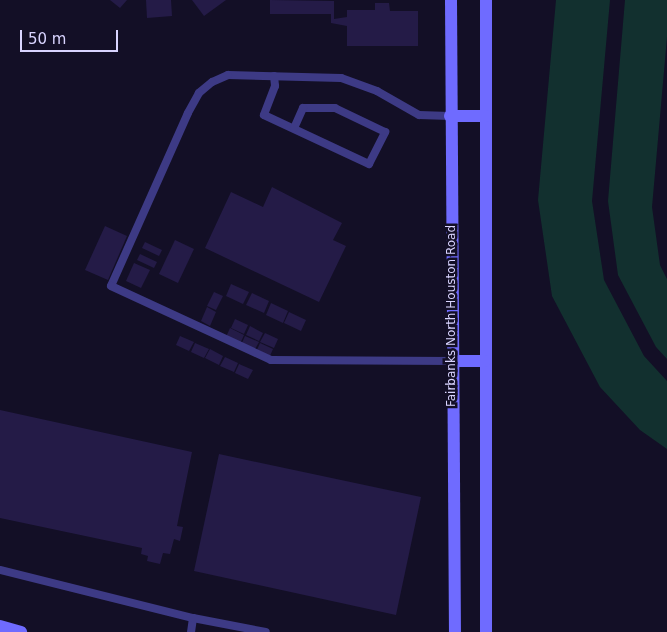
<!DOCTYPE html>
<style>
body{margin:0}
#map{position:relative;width:667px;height:632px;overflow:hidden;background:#130f26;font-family:"DejaVu Sans",sans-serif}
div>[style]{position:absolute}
.green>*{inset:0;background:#12302f}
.building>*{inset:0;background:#241b47}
.service>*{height:8px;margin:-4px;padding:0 4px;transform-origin:4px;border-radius:4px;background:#3d3a85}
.secondary>*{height:12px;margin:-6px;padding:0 6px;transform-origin:6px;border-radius:6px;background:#6f6bff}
span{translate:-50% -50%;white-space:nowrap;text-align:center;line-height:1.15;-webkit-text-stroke:5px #130f26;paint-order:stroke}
.street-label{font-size:12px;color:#d9d4ff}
.scale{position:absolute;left:20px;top:30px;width:98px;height:22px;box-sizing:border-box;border:2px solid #d9d4ff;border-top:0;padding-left:6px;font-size:15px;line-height:18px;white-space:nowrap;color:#d9d4ff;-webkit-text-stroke:4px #130f26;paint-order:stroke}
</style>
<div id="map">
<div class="green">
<div style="clip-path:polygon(556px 0,610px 0,592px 201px,604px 280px,644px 356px,667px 381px,667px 449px,640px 430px,600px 387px,552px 296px,538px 200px)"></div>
<div style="clip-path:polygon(625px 0,667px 0,667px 37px,652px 207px,660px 265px,667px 279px,667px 359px,656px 347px,618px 275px,608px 201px)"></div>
</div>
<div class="building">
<div style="clip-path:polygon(110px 0,127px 0,120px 8px)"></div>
<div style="clip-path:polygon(146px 0,171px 0,172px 16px,147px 18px)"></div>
<div style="clip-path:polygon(192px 0,226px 0,204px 16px)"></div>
<div style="clip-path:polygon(270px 0,334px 1px,334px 19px,347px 17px,347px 10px,375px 10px,375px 3px,389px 3px,390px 11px,418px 11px,418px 46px,347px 46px,347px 26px,331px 23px,331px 14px,270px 14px)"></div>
<div style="clip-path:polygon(272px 187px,342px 223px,333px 240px,346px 246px,319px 302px,205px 248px,231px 192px,263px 207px)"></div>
<div style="clip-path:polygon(105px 226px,127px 236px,108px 280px,85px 270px)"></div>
<div style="clip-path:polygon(175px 240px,194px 249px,178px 283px,159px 274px)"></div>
<div style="clip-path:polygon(145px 242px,162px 250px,159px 256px,142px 248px)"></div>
<div style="clip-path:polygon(140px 254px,157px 262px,154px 268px,137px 260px)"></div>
<div style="clip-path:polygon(134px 263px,150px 270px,141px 288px,126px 281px)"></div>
<div style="clip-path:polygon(231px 284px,249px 292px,243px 304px,226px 296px)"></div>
<div style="clip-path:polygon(214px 292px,223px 296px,216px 310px,207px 306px)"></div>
<div style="clip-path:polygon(252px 293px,269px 301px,264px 313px,246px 305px)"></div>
<div style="clip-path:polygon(271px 303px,288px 311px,283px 323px,266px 315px)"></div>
<div style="clip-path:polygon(207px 307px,216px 312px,210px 326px,201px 321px)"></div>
<div style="clip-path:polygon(289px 312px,306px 320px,301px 331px,284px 323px)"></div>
<div style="clip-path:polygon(235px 319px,248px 325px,244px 334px,231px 328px)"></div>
<div style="clip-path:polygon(250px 326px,263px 333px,259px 341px,246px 335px)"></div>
<div style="clip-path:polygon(230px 328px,244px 335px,240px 344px,226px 337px)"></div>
<div style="clip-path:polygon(265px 333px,278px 339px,274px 348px,260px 342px)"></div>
<div style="clip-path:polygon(180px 336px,194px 342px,189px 351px,176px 345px)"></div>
<div style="clip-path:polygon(245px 336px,259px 342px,254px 351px,241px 345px)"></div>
<div style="clip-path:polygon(195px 343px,209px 349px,204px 358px,191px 352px)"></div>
<div style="clip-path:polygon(260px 343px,273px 349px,269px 358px,256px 352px)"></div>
<div style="clip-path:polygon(210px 349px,223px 356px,219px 365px,205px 358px)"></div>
<div style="clip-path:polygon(225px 357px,238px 363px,234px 372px,220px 366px)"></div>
<div style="clip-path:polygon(239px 364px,253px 370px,248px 379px,235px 373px)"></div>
<div style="clip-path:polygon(0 410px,192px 452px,177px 526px,183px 527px,180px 541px,174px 539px,170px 554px,163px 553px,160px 564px,147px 561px,148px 556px,141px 554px,142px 548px,0 518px)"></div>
<div style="clip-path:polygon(219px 454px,421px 497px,396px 615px,194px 571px)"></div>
</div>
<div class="service">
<div style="left:274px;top:76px;width:10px;rotate:84deg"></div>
<div style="left:275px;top:86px;width:31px;rotate:111deg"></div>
<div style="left:264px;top:115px;width:116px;rotate:25deg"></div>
<div style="left:369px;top:164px;width:36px;rotate:-63deg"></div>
<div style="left:385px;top:132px;width:55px;rotate:-154.4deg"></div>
<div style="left:335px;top:108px;width:32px;rotate:180deg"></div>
<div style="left:303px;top:108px;width:22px;rotate:114deg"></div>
<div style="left:450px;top:116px;width:31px;rotate:-178deg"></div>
<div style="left:419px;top:115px;width:48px;rotate:-150.3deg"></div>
<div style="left:377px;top:91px;width:38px;rotate:-160deg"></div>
<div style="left:341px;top:78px;width:113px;rotate:-178.5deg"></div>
<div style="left:228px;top:75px;width:17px;rotate:156deg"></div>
<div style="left:212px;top:82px;width:17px;rotate:140deg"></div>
<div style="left:199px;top:93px;width:23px;rotate:119deg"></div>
<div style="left:188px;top:113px;width:189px;rotate:114deg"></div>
<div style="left:111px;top:286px;width:176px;rotate:24.8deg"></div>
<div style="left:271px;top:360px;width:182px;rotate:0.3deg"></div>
<div style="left:0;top:570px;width:199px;rotate:14deg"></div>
<div style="left:193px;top:618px;width:14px;rotate:98deg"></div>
<div style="left:193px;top:618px;width:74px;rotate:10.9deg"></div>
</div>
<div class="secondary">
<div style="left:451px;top:0;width:632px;rotate:89.64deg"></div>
<div style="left:486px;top:0;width:632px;rotate:90deg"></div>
<div style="left:450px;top:116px;width:36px"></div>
<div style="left:453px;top:361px;width:32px"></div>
<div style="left:0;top:626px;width:22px;rotate:16deg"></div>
</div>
<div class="street-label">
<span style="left:452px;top:316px;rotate:-90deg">Fairbanks North Houston Road</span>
</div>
<div class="scale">50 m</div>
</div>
